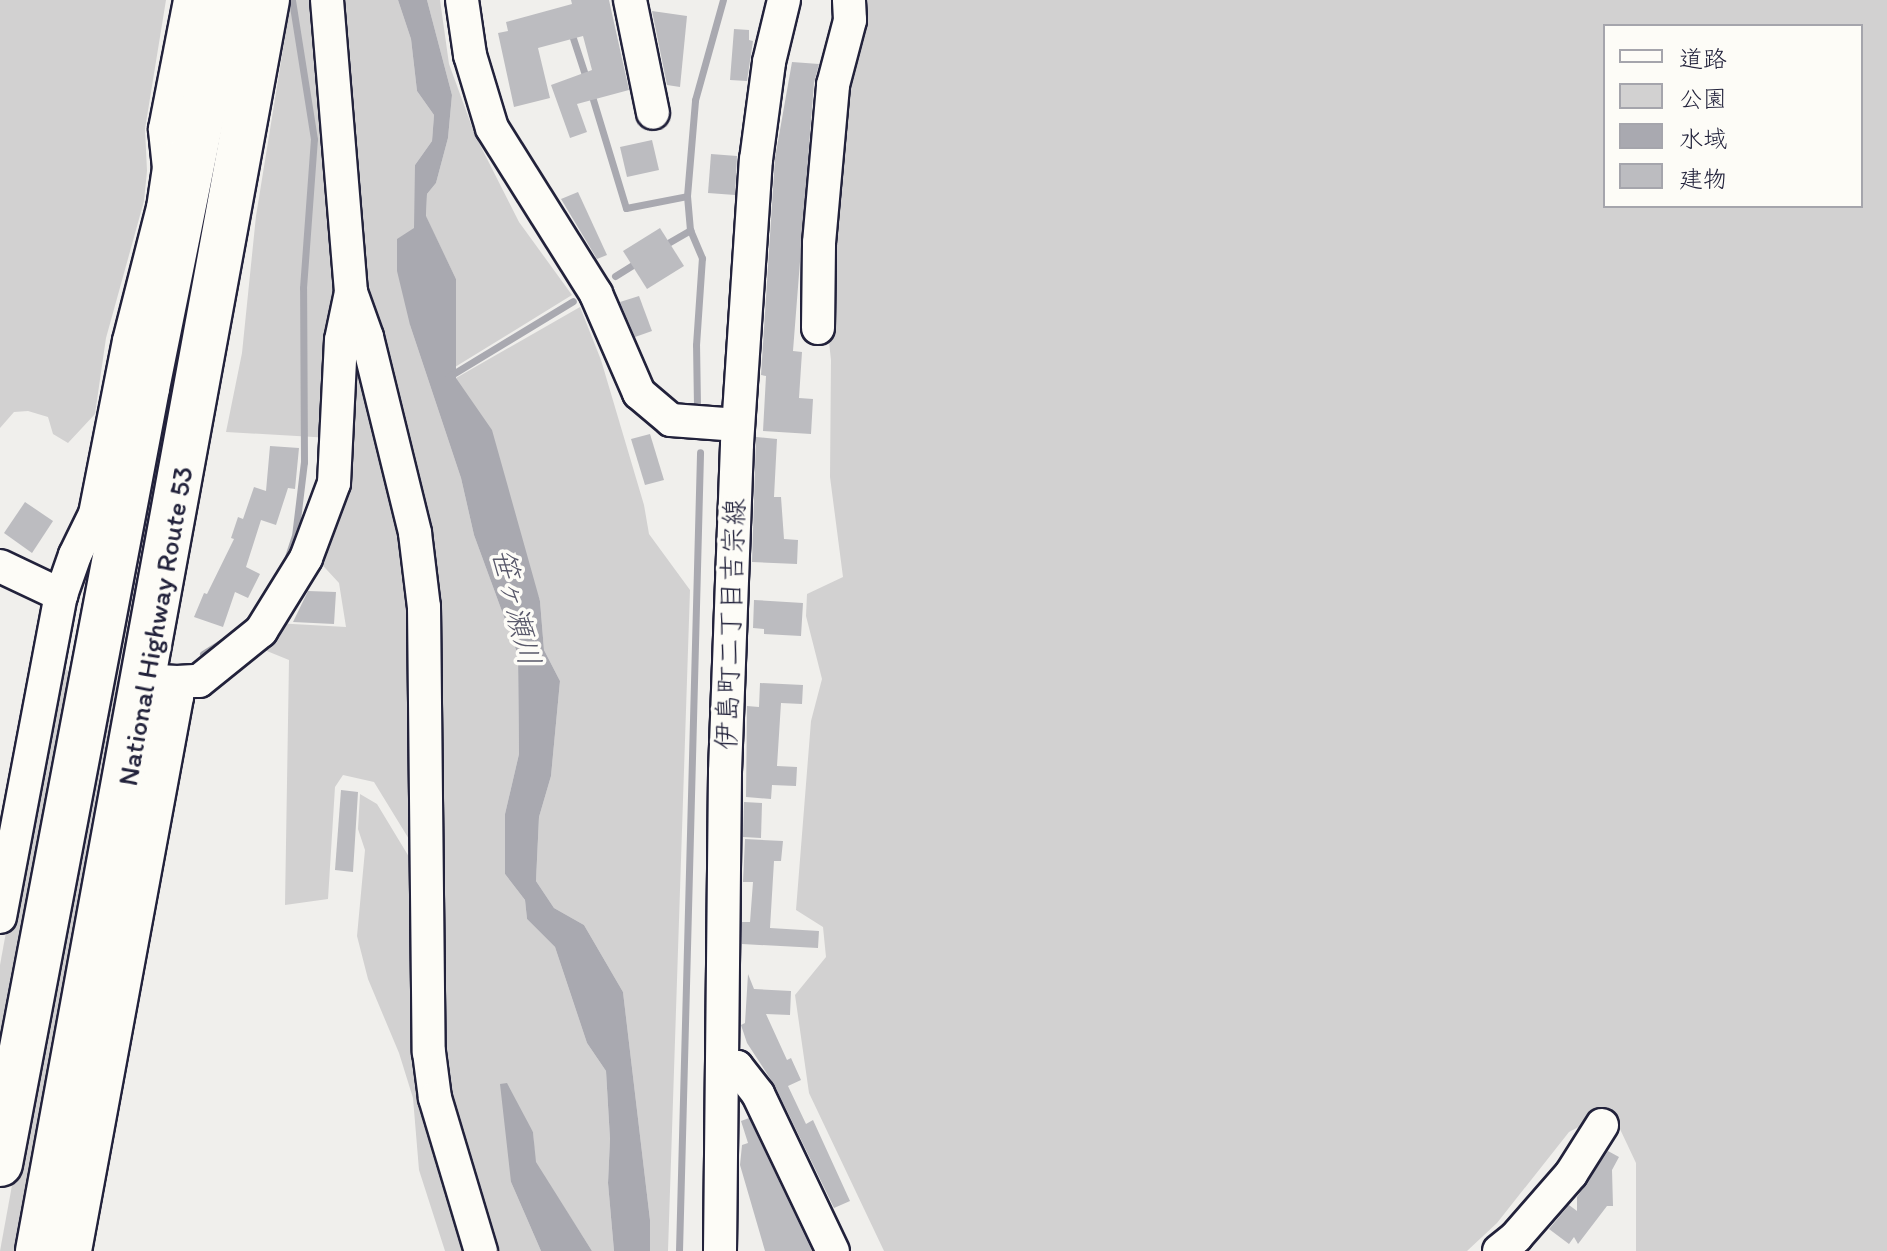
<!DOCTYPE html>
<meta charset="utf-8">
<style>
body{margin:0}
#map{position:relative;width:1887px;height:1251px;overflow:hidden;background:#f0efec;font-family:Itim,"Klee One",sans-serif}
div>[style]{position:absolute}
.green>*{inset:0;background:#d2d1d1}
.water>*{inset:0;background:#a9a9b0}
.stream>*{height:7px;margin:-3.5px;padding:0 3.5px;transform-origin:3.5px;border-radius:3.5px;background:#a9a9b0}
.building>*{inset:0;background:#bcbcc0}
.roads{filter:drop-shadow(2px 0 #22223b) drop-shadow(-2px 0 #22223b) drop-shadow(0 2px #22223b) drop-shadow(0 -2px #22223b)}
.minor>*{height:32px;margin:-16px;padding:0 16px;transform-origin:16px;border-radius:16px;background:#fdfcf7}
.highway>*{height:44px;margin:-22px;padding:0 22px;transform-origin:22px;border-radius:22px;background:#fdfcf7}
span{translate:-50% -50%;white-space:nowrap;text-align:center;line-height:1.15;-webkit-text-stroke:7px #fdfcf7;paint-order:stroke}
.street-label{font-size:28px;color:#22223b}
.water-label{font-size:30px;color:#58586a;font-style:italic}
.legend{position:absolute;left:1603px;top:24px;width:260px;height:184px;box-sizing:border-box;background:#fdfcf7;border:2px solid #a5a5ac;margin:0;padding:10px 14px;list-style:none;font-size:24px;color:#22223b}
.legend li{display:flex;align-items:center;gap:16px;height:40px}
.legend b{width:40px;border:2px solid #a5a5ac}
</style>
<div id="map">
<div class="green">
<div style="clip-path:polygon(0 0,166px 0,145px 129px,147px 171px,144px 201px,106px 338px,95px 414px,68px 443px,53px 434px,48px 417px,28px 411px,14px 412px,0 428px)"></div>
<div style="clip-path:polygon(291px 0,320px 0,342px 290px,331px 438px,226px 432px,242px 353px,256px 216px)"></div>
<div style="clip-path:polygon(334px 0,398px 0,411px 39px,417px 91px,434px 115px,432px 141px,415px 165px,417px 209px,410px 325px,461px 478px,474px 535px,518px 655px,519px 754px,505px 814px,505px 874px,525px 900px,527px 919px,555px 947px,587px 1043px,606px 1071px,610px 1139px,608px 1183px,614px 1251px,592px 1251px,535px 1162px,533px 1132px,526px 1122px,511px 1182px,541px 1251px,486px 1251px,440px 1097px,431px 605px,372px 333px)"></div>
<div style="clip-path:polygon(427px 0,440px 0,449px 64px,475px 135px,519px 222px,572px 295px,455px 367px,456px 279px,426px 217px,427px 194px,436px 183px,448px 138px,452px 95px)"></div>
<div style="clip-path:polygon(evenodd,856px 0,1887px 0,1887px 1251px,1636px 1251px,1636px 1163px,1611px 1110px,1569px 1132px,1497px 1223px,1467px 1251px,884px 1251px,809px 1093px,795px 995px,826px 957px,823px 927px,796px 910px,811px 721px,822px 679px,806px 616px,807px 594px,843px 577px,830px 477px,831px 360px,825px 306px,856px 0,1605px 26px,1861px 26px,1861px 206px,1605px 206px,1605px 26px)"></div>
<div style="clip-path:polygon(580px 307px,601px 360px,644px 505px,649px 534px,690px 590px,668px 1251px,650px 1251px,650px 1220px,623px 992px,584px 925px,554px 908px,536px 881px,539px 817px,551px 776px,560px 681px,544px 650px,540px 601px,456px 378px)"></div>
<div style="clip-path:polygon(361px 342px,407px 535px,423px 862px,374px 782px,343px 775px,335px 787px,328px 899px,285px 905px,289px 660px,257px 647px,275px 623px,346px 627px,339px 583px,315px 557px,350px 343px)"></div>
<div style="clip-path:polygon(123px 578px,147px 583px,39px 1173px,15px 1251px,0 1251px)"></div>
<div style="clip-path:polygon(55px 663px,70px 672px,73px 684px,0 1051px,0 965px)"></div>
<div style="clip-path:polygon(360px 794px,377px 804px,423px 880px,425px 965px,475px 1251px,445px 1251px,419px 1170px,413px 1098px,399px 1053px,368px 979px,357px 936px,365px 850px,358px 829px)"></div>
</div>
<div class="water">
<div style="clip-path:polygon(398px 0,427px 0,452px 95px,448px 138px,436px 183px,427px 194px,426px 216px,456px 279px,456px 378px,492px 430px,540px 601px,544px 650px,560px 681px,551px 776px,539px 817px,536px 881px,554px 908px,584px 925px,623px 992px,650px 1220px,650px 1251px,614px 1251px,608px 1183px,610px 1139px,606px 1071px,587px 1043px,555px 947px,527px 919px,525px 900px,505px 874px,505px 814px,519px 754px,518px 655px,474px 535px,461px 478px,410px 325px,397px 271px,397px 239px,414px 228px,415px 165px,432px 141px,434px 115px,417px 91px,411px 39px)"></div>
<div style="clip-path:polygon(507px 1083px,533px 1132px,536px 1162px,592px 1251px,541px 1251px,511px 1182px,500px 1084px)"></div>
</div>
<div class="stream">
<div style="left:571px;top:32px;width:52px;rotate:71.9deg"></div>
<div style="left:591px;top:93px;width:120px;rotate:73.1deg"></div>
<div style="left:626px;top:208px;width:62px;rotate:-11.1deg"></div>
<div style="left:661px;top:247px;width:34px;rotate:-30deg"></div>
<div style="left:615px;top:276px;width:26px;rotate:-32deg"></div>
<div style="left:448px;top:377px;width:146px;rotate:-31.3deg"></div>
<div style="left:697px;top:406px;width:61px;rotate:-90.9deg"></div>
<div style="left:696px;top:345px;width:87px;rotate:-86.1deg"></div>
<div style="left:702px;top:258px;width:30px;rotate:-113deg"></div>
<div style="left:690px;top:230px;width:34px;rotate:-95deg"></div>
<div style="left:687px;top:196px;width:96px;rotate:-85.2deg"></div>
<div style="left:695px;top:100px;width:104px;rotate:-74.4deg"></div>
<div style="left:286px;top:563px;width:28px;rotate:-72deg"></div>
<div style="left:295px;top:536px;width:75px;rotate:-83.1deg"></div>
<div style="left:304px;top:462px;width:174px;rotate:-90.3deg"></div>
<div style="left:303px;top:288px;width:149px;rotate:-85.8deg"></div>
<div style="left:314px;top:139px;width:141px;rotate:-99deg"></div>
<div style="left:203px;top:654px;width:26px;rotate:-32deg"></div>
<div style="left:679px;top:1251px;width:799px;rotate:-88.49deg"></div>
</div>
<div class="building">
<div style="clip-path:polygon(571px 0,609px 0,629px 90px,577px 104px,587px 132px,570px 138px,551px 85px,592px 70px,583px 36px,538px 48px,550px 98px,514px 107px,498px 33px,508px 31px,506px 22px,572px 4px)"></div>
<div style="clip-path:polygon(652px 11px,687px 16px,680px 87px,667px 85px)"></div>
<div style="clip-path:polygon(734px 29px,749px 30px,749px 40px,753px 41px,747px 81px,730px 80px)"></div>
<div style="clip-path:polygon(792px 62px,819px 64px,814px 83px,793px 351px,802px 352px,799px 398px,813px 399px,811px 434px,763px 431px,766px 376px,761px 375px,775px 158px)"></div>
<div style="clip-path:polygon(652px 140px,659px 170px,627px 177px,620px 147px)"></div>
<div style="clip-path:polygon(711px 154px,737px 156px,735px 195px,708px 193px)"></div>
<div style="clip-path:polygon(578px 192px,607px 255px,597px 259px,561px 199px)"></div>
<div style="clip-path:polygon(660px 228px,684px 266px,647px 289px,623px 251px)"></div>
<div style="clip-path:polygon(639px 296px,652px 331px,635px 337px,620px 302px)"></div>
<div style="clip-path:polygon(650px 434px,664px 480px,645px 485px,631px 439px)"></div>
<div style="clip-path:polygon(756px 437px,777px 439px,774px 497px,781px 497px,784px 539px,798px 540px,797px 564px,752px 562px)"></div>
<div style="clip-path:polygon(270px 446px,299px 448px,295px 489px,288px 488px,276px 525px,261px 520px,246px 567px,260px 574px,248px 598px,235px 592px,223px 627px,194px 617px,204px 593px,207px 594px,234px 539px,231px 538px,238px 517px,243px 519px,254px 487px,266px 491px)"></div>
<div style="clip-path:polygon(25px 502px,53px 521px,32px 553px,4px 533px)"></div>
<div style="clip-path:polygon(308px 591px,336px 592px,334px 624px,293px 622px)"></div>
<div style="clip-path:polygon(754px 600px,803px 603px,801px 636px,764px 634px,764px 629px,753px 628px)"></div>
<div style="clip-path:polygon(760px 683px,803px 685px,802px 704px,781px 703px,777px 766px,797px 767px,796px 786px,772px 785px,771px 799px,746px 797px,747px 706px,759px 707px)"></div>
<div style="clip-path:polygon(341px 790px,358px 792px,353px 872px,335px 870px)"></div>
<div style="clip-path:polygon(744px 802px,762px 803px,761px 838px,743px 837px)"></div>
<div style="clip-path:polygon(745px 839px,783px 841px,781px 861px,774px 861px,770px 928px,819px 931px,818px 948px,742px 944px,742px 922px,750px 922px,753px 882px,743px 882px)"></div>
<div style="clip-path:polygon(748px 974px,754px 989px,791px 991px,790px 1015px,766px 1014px,787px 1060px,791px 1058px,801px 1080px,788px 1086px,806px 1124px,813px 1120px,850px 1201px,834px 1208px,775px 1086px,747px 1043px,741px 1025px,745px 1023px)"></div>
<div style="clip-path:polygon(749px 1118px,812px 1251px,765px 1251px,740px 1165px,742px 1145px,748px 1143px,741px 1121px)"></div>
<div style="clip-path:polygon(1608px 1151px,1619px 1157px,1612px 1170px,1613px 1206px,1607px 1206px,1578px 1244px,1574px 1237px,1569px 1244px,1549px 1229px,1569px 1205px,1577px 1211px,1577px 1197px)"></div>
</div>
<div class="roads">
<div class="minor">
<div style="left:462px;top:0;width:56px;rotate:81.7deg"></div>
<div style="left:470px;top:55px;width:76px;rotate:73.2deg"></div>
<div style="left:492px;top:128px;width:196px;rotate:57.9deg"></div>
<div style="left:596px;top:294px;width:108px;rotate:66.5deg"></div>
<div style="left:639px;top:393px;width:42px;rotate:40.2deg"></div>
<div style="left:671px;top:420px;width:67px;rotate:4.3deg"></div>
<div style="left:630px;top:0;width:115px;rotate:78.5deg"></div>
<div style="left:351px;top:292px;width:48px;rotate:70.4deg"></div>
<div style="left:367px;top:337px;width:202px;rotate:76.2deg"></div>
<div style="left:415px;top:533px;width:75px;rotate:83.1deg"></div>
<div style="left:424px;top:607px;width:445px;rotate:89.4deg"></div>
<div style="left:429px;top:1052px;width:46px;rotate:82.6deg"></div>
<div style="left:435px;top:1098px;width:160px;rotate:73.3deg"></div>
<div style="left:818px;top:328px;width:85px;rotate:-89.3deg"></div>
<div style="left:819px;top:243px;width:159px;rotate:-84.9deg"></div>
<div style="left:833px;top:85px;width:67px;rotate:-75.3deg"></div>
<div style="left:850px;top:20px;width:20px;rotate:-93deg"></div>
<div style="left:0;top:566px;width:68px;rotate:25.4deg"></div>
<div style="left:177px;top:682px;width:22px;rotate:-3deg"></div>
<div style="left:199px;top:681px;width:80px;rotate:-38.9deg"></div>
<div style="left:261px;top:631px;width:86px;rotate:-58.3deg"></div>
<div style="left:306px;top:558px;width:80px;rotate:-69.5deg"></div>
<div style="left:334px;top:483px;width:143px;rotate:-87.2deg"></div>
<div style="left:341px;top:340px;width:49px;rotate:-78.2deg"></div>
<div style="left:351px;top:292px;width:293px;rotate:-94.7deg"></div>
<div style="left:0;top:917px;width:328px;rotate:-79.3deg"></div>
<div style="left:61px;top:595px;width:42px;rotate:-70.7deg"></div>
<div style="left:75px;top:555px;width:46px;rotate:-64deg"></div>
<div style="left:95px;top:514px;width:176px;rotate:-78.9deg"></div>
<div style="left:129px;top:341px;width:137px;rotate:-75.7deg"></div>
<div style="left:163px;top:208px;width:40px;rotate:-81.5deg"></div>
<div style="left:169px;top:168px;width:39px;rotate:-96deg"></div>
<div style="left:165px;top:129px;width:131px;rotate:-79deg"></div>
<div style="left:722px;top:1066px;width:15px;rotate:4deg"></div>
<div style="left:737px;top:1067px;width:34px;rotate:52deg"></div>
<div style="left:758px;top:1094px;width:174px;rotate:64.5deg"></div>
<div style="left:75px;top:1251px;width:563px;rotate:-79.57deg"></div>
<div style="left:177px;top:697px;width:15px;rotate:-90deg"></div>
<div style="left:177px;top:682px;width:19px;rotate:-177deg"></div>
<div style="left:720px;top:1251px;width:479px;rotate:-89.4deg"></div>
<div style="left:725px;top:772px;width:328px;rotate:-87.9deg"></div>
<div style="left:737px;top:444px;width:285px;rotate:-86.2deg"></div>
<div style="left:756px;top:160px;width:99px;rotate:-82.4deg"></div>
<div style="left:769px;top:62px;width:64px;rotate:-76.4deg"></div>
<div style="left:1499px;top:1251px;width:22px;rotate:-39deg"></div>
<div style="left:1516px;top:1237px;width:84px;rotate:-48.9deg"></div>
<div style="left:1571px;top:1174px;width:58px;rotate:-57.7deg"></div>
</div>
<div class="highway">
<div style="left:0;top:1164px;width:790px;rotate:-79.27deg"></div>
<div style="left:147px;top:388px;width:396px;rotate:-78.6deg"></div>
<div style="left:38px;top:1251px;width:1272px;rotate:-79.63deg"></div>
</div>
</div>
<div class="street-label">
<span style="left:730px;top:624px;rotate:-88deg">伊島町二丁目吉宗線</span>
<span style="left:155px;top:626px;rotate:-80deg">National Highway Route 53</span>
</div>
<div class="water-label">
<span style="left:516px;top:607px;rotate:76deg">笹ヶ瀬川</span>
</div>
<ul class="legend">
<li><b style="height:10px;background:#fdfcf7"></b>道路</li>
<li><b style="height:22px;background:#d2d1d1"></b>公園</li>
<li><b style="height:22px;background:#a9a9b0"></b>水域</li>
<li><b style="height:22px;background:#bcbcc0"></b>建物</li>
</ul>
</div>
